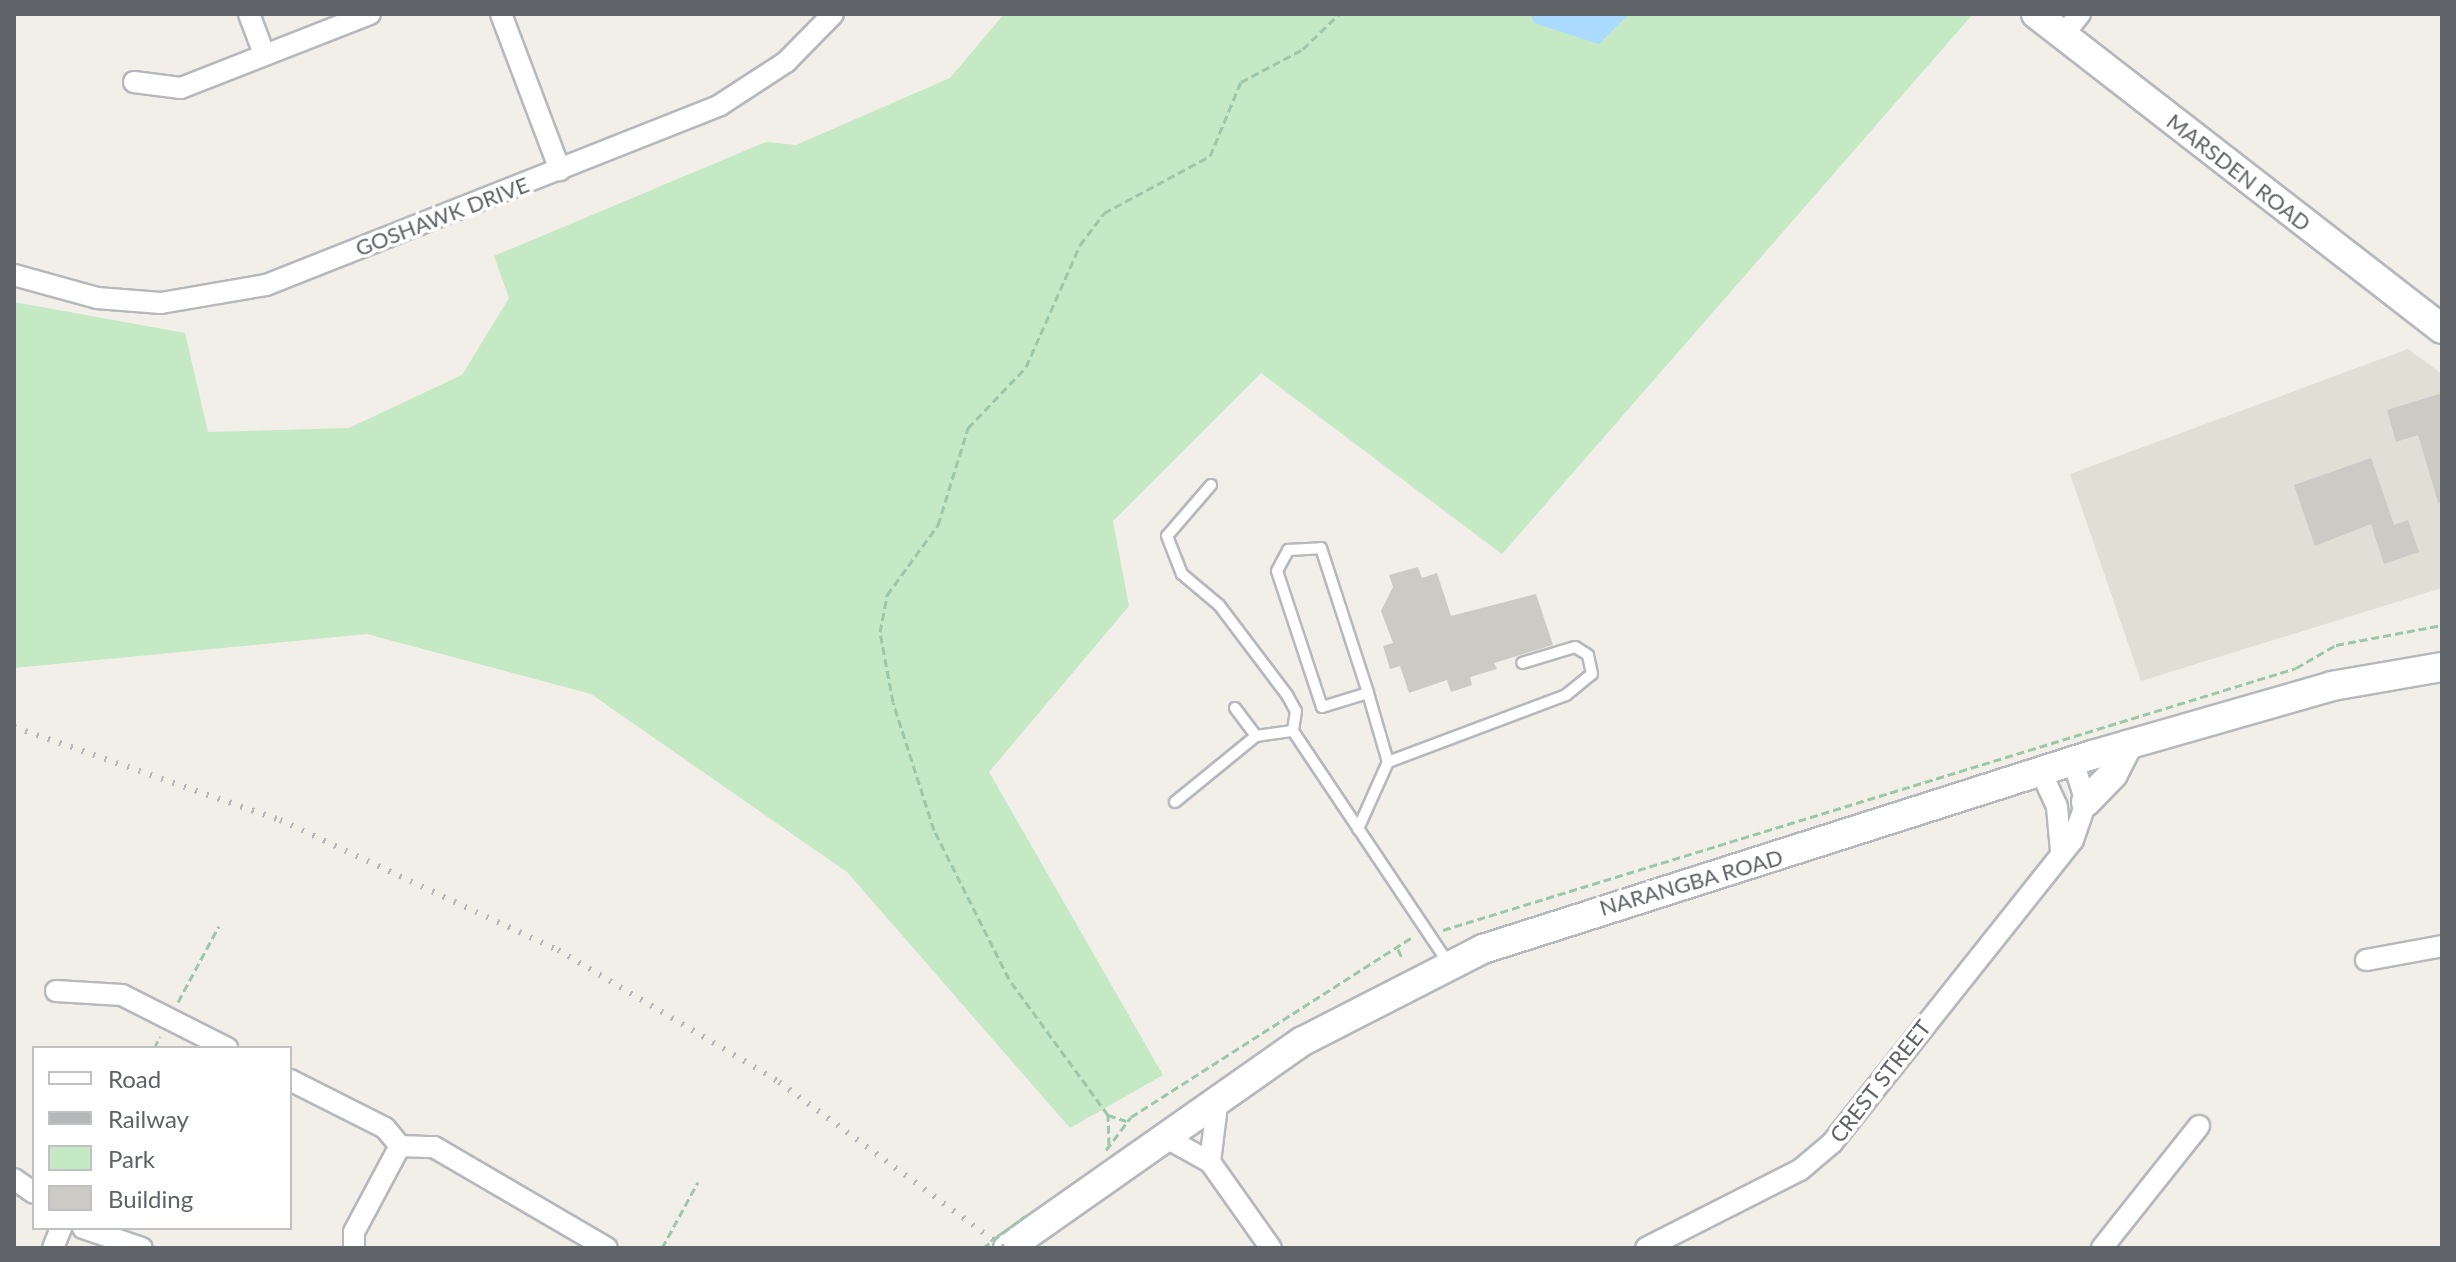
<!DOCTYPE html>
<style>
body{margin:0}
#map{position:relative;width:2456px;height:1262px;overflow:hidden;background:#f1efe8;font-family:Lato,sans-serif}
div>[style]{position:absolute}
.education>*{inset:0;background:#e1ded6}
.green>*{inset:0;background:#c5e8c5}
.water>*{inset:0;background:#aadaff}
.building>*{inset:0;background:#cccac5}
.path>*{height:3px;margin-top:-1.5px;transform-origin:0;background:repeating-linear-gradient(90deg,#9cc7a9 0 8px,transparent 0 12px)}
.roads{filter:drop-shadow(2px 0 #b5b8bc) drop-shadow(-2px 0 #b5b8bc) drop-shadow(0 2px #b5b8bc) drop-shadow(0 -2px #b5b8bc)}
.lane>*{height:10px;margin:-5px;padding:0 5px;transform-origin:5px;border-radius:5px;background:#fff}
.street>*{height:20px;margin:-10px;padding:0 10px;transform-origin:10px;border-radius:10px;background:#fff}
.secondary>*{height:28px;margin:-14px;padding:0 14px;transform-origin:14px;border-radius:14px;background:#fff}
.rail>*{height:6px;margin-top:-3px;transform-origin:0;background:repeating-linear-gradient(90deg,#b6b7b8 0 2px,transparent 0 12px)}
.path-bridge>*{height:3px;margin-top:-1.5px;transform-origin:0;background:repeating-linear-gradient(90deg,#9cc7a9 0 8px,transparent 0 12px)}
span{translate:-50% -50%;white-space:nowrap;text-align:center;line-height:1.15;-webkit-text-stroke:7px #fff;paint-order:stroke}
.street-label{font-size:22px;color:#5f6368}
.frame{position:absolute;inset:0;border:16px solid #5f6368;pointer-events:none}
.legend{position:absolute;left:32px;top:1046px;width:260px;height:184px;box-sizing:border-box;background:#fff;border:2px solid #bfc1c3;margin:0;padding:10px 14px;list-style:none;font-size:24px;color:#5f6368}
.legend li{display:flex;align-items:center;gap:16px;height:40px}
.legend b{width:40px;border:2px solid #bfc1c3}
</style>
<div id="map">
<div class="education">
<div style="clip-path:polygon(2408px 349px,2442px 374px,2442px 588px,2141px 681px,2070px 474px)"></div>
</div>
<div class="green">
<div style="clip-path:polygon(1004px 14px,1973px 14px,1502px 554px,1261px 373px,1113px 521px,1129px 606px,989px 772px,1163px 1075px,1070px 1128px,847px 872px,591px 694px,367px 634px,14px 668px,14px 302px,185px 333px,208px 432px,349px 428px,462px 375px,509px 298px,494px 256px,766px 142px,796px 145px,950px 78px)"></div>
</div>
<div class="water">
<div style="clip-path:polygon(1531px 14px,1629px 14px,1599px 44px,1534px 23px)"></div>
</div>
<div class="building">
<div style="clip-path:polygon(2442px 393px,2442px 502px,2438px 502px,2418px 435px,2396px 442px,2387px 410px)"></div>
<div style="clip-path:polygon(2371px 458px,2394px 525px,2408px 520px,2419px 552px,2384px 564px,2371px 524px,2315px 546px,2294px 485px)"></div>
<div style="clip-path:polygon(1418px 567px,1422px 578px,1437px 573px,1451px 616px,1536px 594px,1553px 645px,1494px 663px,1497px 669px,1470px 677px,1472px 685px,1451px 692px,1447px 680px,1409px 693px,1400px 666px,1390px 669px,1383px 646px,1393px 643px,1381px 611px,1393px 587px,1389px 575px)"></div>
</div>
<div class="path">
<div style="left:1443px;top:930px;width:892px;rotate:-17.07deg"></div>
<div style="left:2296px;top:668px;width:46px;rotate:-29.9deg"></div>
<div style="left:2336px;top:645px;width:108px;rotate:-10.7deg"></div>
<div style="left:1398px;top:949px;width:12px;rotate:66deg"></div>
<div style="left:178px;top:1002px;width:86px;rotate:-61.7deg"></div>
<div style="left:154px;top:1048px;width:13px;rotate:-61deg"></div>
<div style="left:1108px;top:1115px;width:19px;rotate:18deg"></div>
<div style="left:1109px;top:1145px;width:30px;rotate:-92deg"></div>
<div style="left:1108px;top:1115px;width:168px;rotate:-126.1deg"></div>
<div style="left:1009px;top:979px;width:167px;rotate:-116.7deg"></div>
<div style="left:934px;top:830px;width:134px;rotate:-107.8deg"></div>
<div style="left:893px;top:702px;width:71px;rotate:-100.5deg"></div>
<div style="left:880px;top:632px;width:38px;rotate:-79deg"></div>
<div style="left:887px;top:595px;width:87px;rotate:-53.9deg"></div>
<div style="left:938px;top:525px;width:102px;rotate:-72.8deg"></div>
<div style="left:968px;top:428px;width:84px;rotate:-46.4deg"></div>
<div style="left:1026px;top:367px;width:133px;rotate:-66.1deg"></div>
<div style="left:1080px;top:245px;width:40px;rotate:-53deg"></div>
<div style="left:1104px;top:213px;width:120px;rotate:-28.3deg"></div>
<div style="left:1210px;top:156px;width:80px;rotate:-67.3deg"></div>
<div style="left:1241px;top:82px;width:70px;rotate:-28deg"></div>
<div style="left:1303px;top:49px;width:50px;rotate:-44.2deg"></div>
<div style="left:1106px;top:1150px;width:41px;rotate:-52.9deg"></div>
<div style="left:1131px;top:1117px;width:335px;rotate:-32.6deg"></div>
<div style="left:662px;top:1248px;width:75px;rotate:-61.4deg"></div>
</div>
<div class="roads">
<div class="lane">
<div style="left:1211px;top:485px;width:67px;rotate:130.8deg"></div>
<div style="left:1167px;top:536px;width:41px;rotate:68.5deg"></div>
<div style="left:1182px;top:574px;width:48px;rotate:40deg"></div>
<div style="left:1219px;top:605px;width:113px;rotate:52.9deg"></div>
<div style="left:1287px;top:695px;width:18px;rotate:61deg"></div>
<div style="left:1296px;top:711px;width:20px;rotate:99deg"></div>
<div style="left:1293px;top:731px;width:280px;rotate:56.2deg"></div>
<div style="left:1235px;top:708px;width:35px;rotate:53deg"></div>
<div style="left:1256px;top:736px;width:37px;rotate:-8deg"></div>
<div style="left:1388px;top:762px;width:190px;rotate:-20.6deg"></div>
<div style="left:1566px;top:695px;width:33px;rotate:-39deg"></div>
<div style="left:1592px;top:674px;width:19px;rotate:-102deg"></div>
<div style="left:1588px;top:655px;width:15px;rotate:-148deg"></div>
<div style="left:1575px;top:647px;width:55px;rotate:163.2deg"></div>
<div style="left:1175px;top:802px;width:104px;rotate:-39.2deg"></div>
<div style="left:1358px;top:829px;width:73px;rotate:-65.9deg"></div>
<div style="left:1388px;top:762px;width:72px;rotate:-106.2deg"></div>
<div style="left:1368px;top:693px;width:48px;rotate:163.1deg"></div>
<div style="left:1322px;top:707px;width:143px;rotate:-108.3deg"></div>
<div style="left:1277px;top:571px;width:24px;rotate:-62deg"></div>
<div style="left:1288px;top:550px;width:33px;rotate:-3deg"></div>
<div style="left:1321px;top:548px;width:152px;rotate:72deg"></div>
</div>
<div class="street">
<div style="left:249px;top:14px;width:43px;rotate:69.4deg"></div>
<div style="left:501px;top:14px;width:167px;rotate:69.3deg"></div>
<div style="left:2063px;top:35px;width:27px;rotate:-51deg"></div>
<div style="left:134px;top:82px;width:47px;rotate:7.3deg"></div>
<div style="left:181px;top:88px;width:203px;rotate:-21.4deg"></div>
<div style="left:14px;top:275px;width:86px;rotate:15.5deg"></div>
<div style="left:97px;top:298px;width:64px;rotate:4.5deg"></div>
<div style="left:161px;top:303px;width:107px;rotate:-9.7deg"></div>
<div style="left:266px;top:285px;width:488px;rotate:-21.6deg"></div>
<div style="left:720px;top:105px;width:79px;rotate:-33.1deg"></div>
<div style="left:786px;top:62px;width:67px;rotate:-45.6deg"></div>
<div style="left:2041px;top:772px;width:38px;rotate:65deg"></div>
<div style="left:2057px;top:807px;width:44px;rotate:84.8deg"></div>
<div style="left:2366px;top:960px;width:77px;rotate:-10.4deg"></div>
<div style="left:56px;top:991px;width:66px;rotate:3.5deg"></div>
<div style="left:122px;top:995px;width:118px;rotate:26.8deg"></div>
<div style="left:290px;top:1080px;width:106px;rotate:26.8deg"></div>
<div style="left:385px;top:1128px;width:23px;rotate:50deg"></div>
<div style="left:1163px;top:1136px;width:54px;rotate:29deg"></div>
<div style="left:1210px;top:1162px;width:105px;rotate:54.7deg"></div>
<div style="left:400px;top:1146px;width:34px;rotate:2deg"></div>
<div style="left:434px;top:1147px;width:200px;rotate:30.3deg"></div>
<div style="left:1210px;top:1162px;width:64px;rotate:-82.9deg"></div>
<div style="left:14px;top:1179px;width:24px;rotate:35deg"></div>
<div style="left:83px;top:1228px;width:62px;rotate:18.7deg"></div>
<div style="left:53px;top:1248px;width:22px;rotate:-68deg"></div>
<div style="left:354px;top:1248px;width:16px;rotate:-90deg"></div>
<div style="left:354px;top:1232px;width:98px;rotate:-61.9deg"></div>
<div style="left:1646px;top:1248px;width:173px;rotate:-26.9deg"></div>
<div style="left:1800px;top:1170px;width:42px;rotate:-40.2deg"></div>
<div style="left:1832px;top:1143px;width:387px;rotate:-51.5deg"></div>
<div style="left:2073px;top:840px;width:40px;rotate:-71.1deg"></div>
<div style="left:2086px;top:802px;width:43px;rotate:-107.6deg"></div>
<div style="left:2102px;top:1248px;width:156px;rotate:-51.5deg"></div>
</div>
<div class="secondary">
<div style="left:2036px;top:14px;width:514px;rotate:37.81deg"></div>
<div style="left:2086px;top:802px;width:39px;rotate:-46deg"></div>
<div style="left:2113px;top:774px;width:33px;rotate:-63deg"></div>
<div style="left:1008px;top:1248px;width:360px;rotate:-35.1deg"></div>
<div style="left:1303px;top:1041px;width:202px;rotate:-27.1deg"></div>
<div style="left:1483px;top:949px;width:639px;rotate:-17.67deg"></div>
<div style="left:2092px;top:755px;width:250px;rotate:-16deg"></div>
<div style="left:2332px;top:686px;width:112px;rotate:-9.8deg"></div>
</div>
</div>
<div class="rail">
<div style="left:14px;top:727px;width:282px;rotate:19.3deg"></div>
<div style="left:280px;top:820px;width:307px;rotate:25.1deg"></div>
<div style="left:558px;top:950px;width:257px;rotate:30.8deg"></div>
<div style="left:779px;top:1082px;width:280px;rotate:36.4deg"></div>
</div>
<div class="path-bridge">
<div style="left:983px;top:1248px;width:53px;rotate:-37.3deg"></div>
</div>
<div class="street-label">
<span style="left:2239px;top:172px;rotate:38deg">MARSDEN ROAD</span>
<span style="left:442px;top:216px;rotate:-21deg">GOSHAWK DRIVE</span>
<span style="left:1691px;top:882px;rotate:-16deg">NARANGBA ROAD</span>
<span style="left:1880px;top:1081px;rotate:-52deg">CREST STREET</span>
</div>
<div class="frame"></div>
<ul class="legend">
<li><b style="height:10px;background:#fff"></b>Road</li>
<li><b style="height:10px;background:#b6b7b8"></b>Railway</li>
<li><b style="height:22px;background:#c5e8c5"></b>Park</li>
<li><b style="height:22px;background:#cccac5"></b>Building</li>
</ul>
</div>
